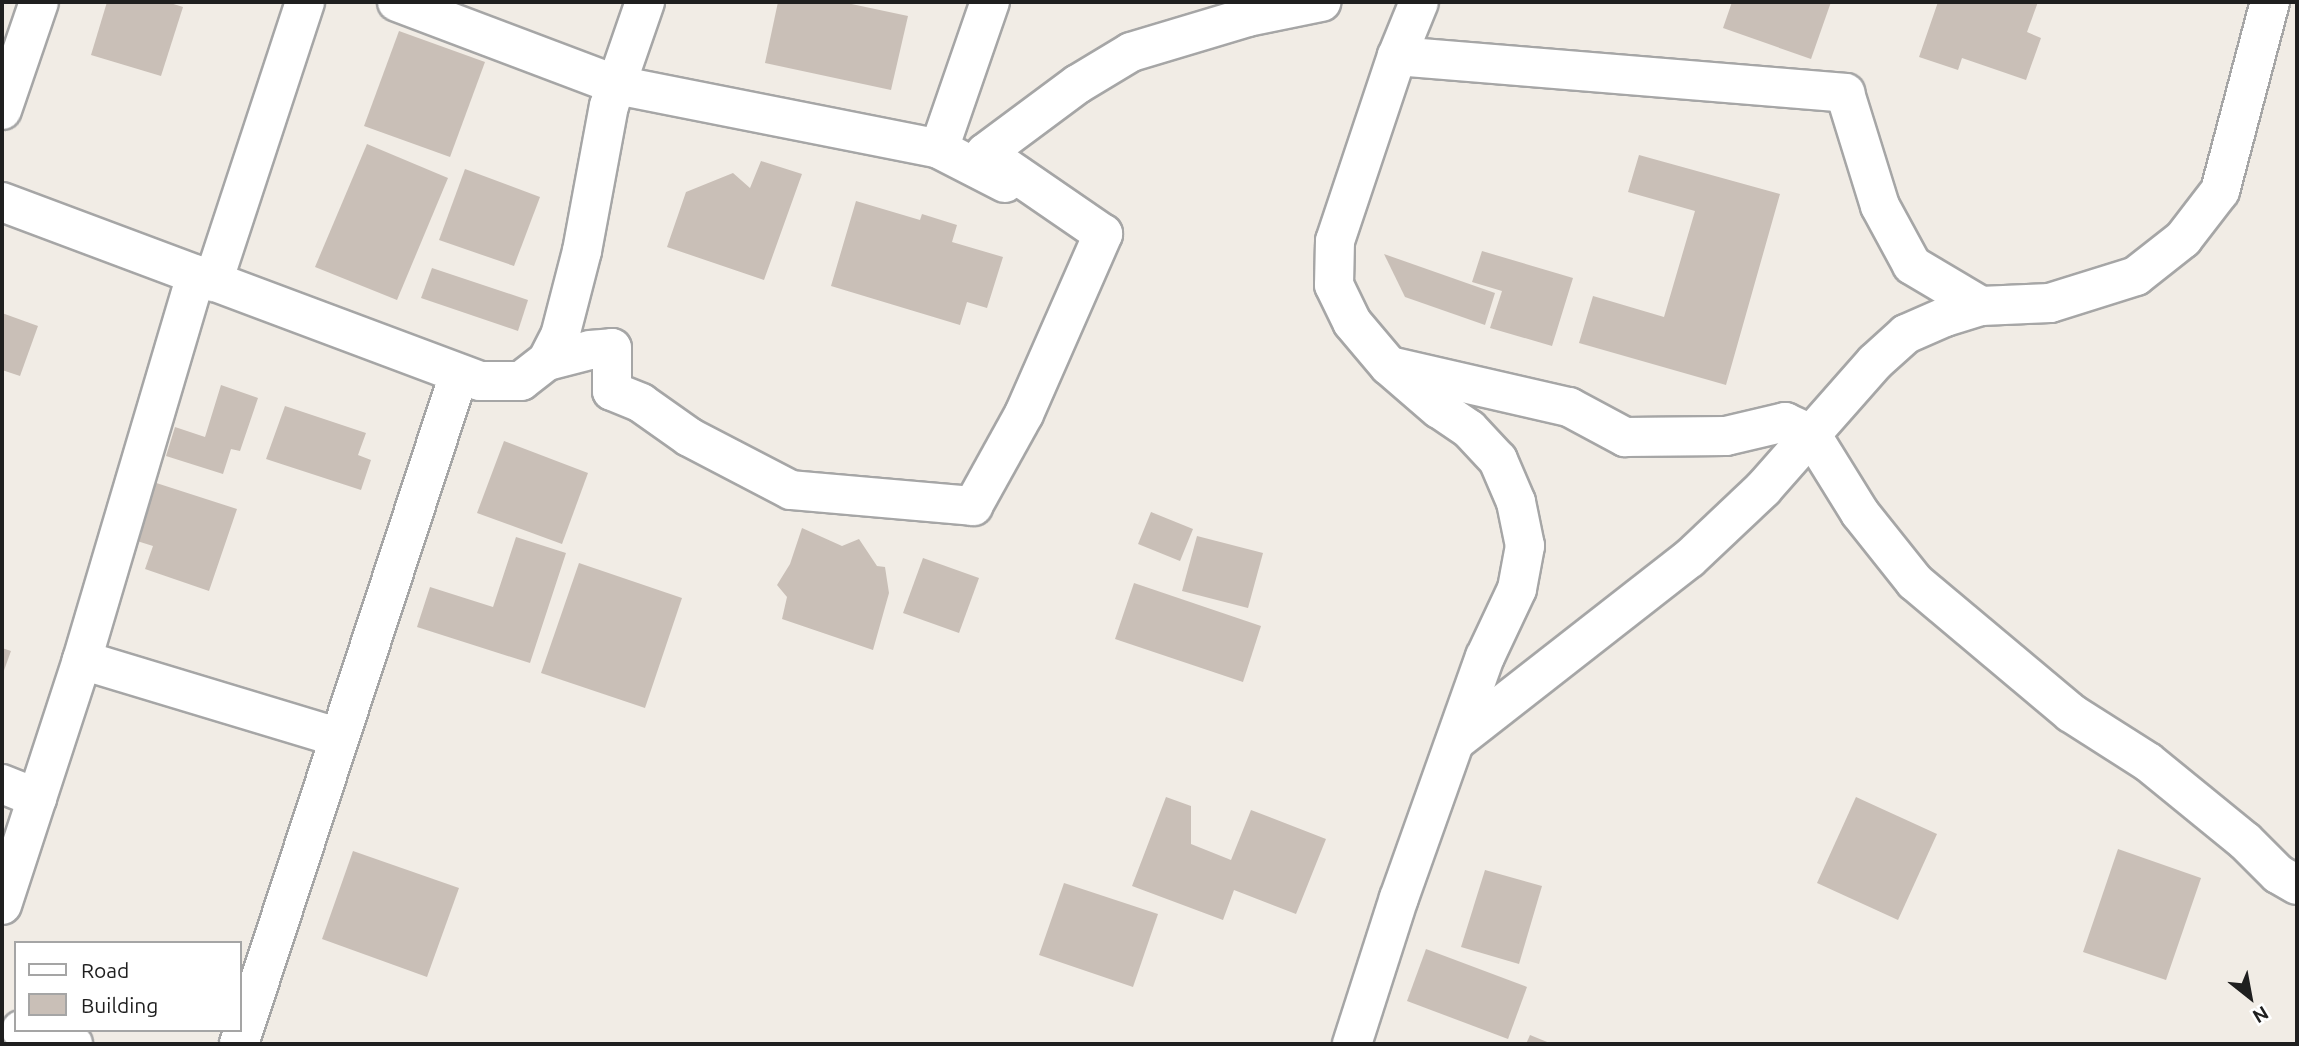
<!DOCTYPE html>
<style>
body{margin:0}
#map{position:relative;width:2299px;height:1046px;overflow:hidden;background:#f1ece5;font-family:Ubuntu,sans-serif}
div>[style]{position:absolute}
.building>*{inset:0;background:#c9bfb7}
.roads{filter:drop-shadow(2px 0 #a6a6a6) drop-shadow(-2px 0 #a6a6a6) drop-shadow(0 2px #a6a6a6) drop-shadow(0 -2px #a6a6a6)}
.street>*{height:38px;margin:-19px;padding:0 19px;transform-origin:19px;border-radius:19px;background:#fff}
span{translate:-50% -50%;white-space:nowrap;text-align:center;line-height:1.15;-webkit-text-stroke:5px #fff;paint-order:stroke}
.frame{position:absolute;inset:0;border:4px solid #1f1f1f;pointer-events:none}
.legend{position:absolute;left:14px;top:941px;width:228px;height:91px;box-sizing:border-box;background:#fff;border:2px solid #a5a5a5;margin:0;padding:9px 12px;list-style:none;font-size:21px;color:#1f1f1f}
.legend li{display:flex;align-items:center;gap:14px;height:35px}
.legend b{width:35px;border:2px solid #a5a5a5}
.north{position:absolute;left:2215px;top:962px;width:70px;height:70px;-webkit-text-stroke:5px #fff;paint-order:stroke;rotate:149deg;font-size:19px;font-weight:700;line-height:28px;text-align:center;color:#1f1f1f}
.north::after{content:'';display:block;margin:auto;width:24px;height:32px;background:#1f1f1f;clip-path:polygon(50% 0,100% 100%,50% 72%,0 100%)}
</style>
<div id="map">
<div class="building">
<div style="clip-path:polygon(107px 2px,167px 2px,183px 7px,161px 76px,91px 55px)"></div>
<div style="clip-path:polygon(778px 2px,842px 2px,908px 16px,891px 90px,765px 63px)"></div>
<div style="clip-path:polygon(1732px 2px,1831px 2px,1811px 59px,1723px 28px)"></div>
<div style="clip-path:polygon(1938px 2px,2038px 2px,2027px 32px,2041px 38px,2026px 80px,1962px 58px,1958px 70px,1919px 57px)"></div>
<div style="clip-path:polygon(399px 31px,485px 62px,450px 157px,364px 126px)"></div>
<div style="clip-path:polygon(367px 144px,448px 178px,397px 300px,315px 267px)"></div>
<div style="clip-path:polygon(1639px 155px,1780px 194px,1726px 385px,1579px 343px,1593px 296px,1664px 317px,1695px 211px,1628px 192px)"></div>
<div style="clip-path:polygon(761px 161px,802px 174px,764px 280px,667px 247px,686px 192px,733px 173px,750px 188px)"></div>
<div style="clip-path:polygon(465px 169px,540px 197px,514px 266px,439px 240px)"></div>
<div style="clip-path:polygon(856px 201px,920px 220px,922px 214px,957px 225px,952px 242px,1003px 257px,987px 308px,967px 302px,960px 325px,831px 286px)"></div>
<div style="clip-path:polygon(1482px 251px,1573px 278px,1552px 346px,1490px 328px,1502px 291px,1472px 282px)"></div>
<div style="clip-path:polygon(1384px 254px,1495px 293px,1485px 325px,1405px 297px)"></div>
<div style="clip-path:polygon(432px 268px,528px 300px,518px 331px,421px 298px)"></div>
<div style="clip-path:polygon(2px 313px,38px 326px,20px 376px,2px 370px)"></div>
<div style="clip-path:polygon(221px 385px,258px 398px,240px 451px,231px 449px,223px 474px,166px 456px,175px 427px,205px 437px)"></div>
<div style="clip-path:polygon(285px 406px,366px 433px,358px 455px,371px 460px,361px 490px,266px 459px)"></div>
<div style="clip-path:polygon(504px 441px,588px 473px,562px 544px,477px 513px)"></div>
<div style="clip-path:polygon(147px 480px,237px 509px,209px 591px,145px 569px,153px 546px,137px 541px,148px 507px,139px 504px)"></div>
<div style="clip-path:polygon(1151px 512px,1193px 529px,1180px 561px,1138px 544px)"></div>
<div style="clip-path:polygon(802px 528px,842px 546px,859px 539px,877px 566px,885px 567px,889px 593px,873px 650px,782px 619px,787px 597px,777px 585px,790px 564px)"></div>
<div style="clip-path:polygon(1197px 536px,1263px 553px,1248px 608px,1182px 591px)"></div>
<div style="clip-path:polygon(516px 537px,566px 553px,530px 663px,417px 627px,430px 587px,493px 607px)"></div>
<div style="clip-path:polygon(923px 558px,979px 578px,959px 633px,903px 613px)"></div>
<div style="clip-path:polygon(579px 563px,682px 598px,645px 708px,541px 673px)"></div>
<div style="clip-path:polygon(1134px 583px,1261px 626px,1243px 682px,1115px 639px)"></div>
<div style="clip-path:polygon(2px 648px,11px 651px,2px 676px)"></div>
<div style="clip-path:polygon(1166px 797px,1191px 806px,1191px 844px,1231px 860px,1251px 810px,1326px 839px,1296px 914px,1234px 890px,1223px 920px,1132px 886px)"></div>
<div style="clip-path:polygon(1856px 797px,1937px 834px,1898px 920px,1817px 883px)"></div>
<div style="clip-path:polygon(2118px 849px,2201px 878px,2166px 980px,2083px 952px)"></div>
<div style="clip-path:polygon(353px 851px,459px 888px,427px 977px,322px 939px)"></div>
<div style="clip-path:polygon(1485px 870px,1542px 886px,1519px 964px,1461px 947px)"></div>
<div style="clip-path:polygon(1064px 883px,1158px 914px,1133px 987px,1039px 955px)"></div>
<div style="clip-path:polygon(1426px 949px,1527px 987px,1508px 1039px,1407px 1001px)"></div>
<div style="clip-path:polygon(1530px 1035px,1552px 1044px,1526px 1044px)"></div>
</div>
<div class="roads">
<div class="street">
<div style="left:397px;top:2px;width:235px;rotate:20.7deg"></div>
<div style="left:617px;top:85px;width:328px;rotate:11.2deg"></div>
<div style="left:939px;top:149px;width:74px;rotate:27.3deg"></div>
<div style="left:1397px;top:56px;width:58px;rotate:-67.8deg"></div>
<div style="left:2px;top:110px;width:114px;rotate:-71.1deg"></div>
<div style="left:939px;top:149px;width:156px;rotate:-70.9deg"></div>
<div style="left:2px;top:202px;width:510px;rotate:20.53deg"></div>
<div style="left:480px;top:381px;width:41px"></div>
<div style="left:521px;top:381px;width:33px;rotate:-38deg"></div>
<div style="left:547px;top:361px;width:28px;rotate:-63deg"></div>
<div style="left:560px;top:336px;width:88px;rotate:-75.5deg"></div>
<div style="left:582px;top:251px;width:147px;rotate:-79.5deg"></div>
<div style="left:609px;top:106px;width:110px;rotate:-70.9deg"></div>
<div style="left:213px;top:282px;width:295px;rotate:-71.8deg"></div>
<div style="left:547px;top:361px;width:44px;rotate:-14.3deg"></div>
<div style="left:590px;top:350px;width:22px;rotate:-5deg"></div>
<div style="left:612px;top:348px;width:43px;rotate:90deg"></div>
<div style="left:612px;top:391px;width:31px;rotate:22deg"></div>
<div style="left:641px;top:403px;width:59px;rotate:35.3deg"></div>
<div style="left:689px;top:437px;width:115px;rotate:27.5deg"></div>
<div style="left:791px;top:490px;width:183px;rotate:5deg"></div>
<div style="left:973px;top:506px;width:105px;rotate:-61deg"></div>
<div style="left:1024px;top:414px;width:197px;rotate:-66.3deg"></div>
<div style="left:1103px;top:234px;width:143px;rotate:-145.5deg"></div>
<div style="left:985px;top:153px;width:116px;rotate:-36.6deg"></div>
<div style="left:1078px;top:84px;width:62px;rotate:-31.1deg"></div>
<div style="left:1131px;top:52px;width:122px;rotate:-16.7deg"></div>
<div style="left:1248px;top:17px;width:75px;rotate:-11.6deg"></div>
<div style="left:1394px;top:367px;width:180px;rotate:12.9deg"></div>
<div style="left:1569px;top:407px;width:64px;rotate:28.2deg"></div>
<div style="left:1625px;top:437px;width:101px;rotate:-0.6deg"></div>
<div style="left:1726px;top:436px;width:61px;rotate:-13.3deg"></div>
<div style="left:1785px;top:422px;width:29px;rotate:25deg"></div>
<div style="left:1811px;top:434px;width:93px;rotate:58.2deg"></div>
<div style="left:1860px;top:513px;width:88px;rotate:51.4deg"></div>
<div style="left:1915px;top:582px;width:204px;rotate:40deg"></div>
<div style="left:2071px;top:713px;width:91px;rotate:32.5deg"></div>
<div style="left:2148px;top:762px;width:125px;rotate:39.2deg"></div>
<div style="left:2245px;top:841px;width:47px;rotate:45deg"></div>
<div style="left:2278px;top:874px;width:22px;rotate:30deg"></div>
<div style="left:82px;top:660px;width:266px;rotate:16.8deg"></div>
<div style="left:1457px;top:740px;width:294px;rotate:-38deg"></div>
<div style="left:1689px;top:559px;width:102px;rotate:-43.4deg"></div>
<div style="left:1763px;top:489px;width:169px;rotate:-48.6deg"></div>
<div style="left:1875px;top:362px;width:42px;rotate:-42.1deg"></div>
<div style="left:1906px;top:334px;width:43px;rotate:-23.6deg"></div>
<div style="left:1945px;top:317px;width:38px;rotate:-17deg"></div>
<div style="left:1981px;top:306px;width:69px;rotate:-2.5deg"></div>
<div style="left:2050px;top:303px;width:90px;rotate:-17.4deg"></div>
<div style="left:2136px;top:276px;width:60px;rotate:-38.2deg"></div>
<div style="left:2183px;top:239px;width:61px;rotate:-52.4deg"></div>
<div style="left:2220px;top:191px;width:196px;rotate:-75.2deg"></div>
<div style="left:2px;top:784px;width:38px;rotate:22deg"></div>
<div style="left:2px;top:905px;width:258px;rotate:-71.9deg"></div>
<div style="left:82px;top:660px;width:402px;rotate:-73.5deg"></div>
<div style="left:21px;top:1030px;width:54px;rotate:15.1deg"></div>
<div style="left:239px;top:1044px;width:705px;rotate:-71.82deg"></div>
<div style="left:1352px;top:1044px;width:153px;rotate:-72.2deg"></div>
<div style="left:1399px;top:898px;width:256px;rotate:-70.4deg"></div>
<div style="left:1485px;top:657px;width:75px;rotate:-64.8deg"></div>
<div style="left:1517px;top:589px;width:44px;rotate:-79.5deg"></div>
<div style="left:1525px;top:546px;width:45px;rotate:-101.6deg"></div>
<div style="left:1516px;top:502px;width:46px;rotate:-113.2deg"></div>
<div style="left:1498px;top:460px;width:42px;rotate:-133.1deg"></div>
<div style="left:1469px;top:429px;width:36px;rotate:-146deg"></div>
<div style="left:1439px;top:409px;width:66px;rotate:-139.3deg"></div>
<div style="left:1389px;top:366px;width:57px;rotate:-130.1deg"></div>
<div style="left:1352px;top:322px;width:41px;rotate:-115.9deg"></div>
<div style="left:1334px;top:285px;width:44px;rotate:-88.7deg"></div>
<div style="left:1335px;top:241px;width:195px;rotate:-71.5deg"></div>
<div style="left:1397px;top:56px;width:450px;rotate:4.7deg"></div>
<div style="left:1845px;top:93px;width:118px;rotate:72.8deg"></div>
<div style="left:1880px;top:206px;width:67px;rotate:61.5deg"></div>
<div style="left:1912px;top:265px;width:80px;rotate:30.7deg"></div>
</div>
</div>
<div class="frame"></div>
<ul class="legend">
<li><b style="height:9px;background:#fff"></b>Road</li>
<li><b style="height:19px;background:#c9bfb7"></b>Building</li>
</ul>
<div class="north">N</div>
</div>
